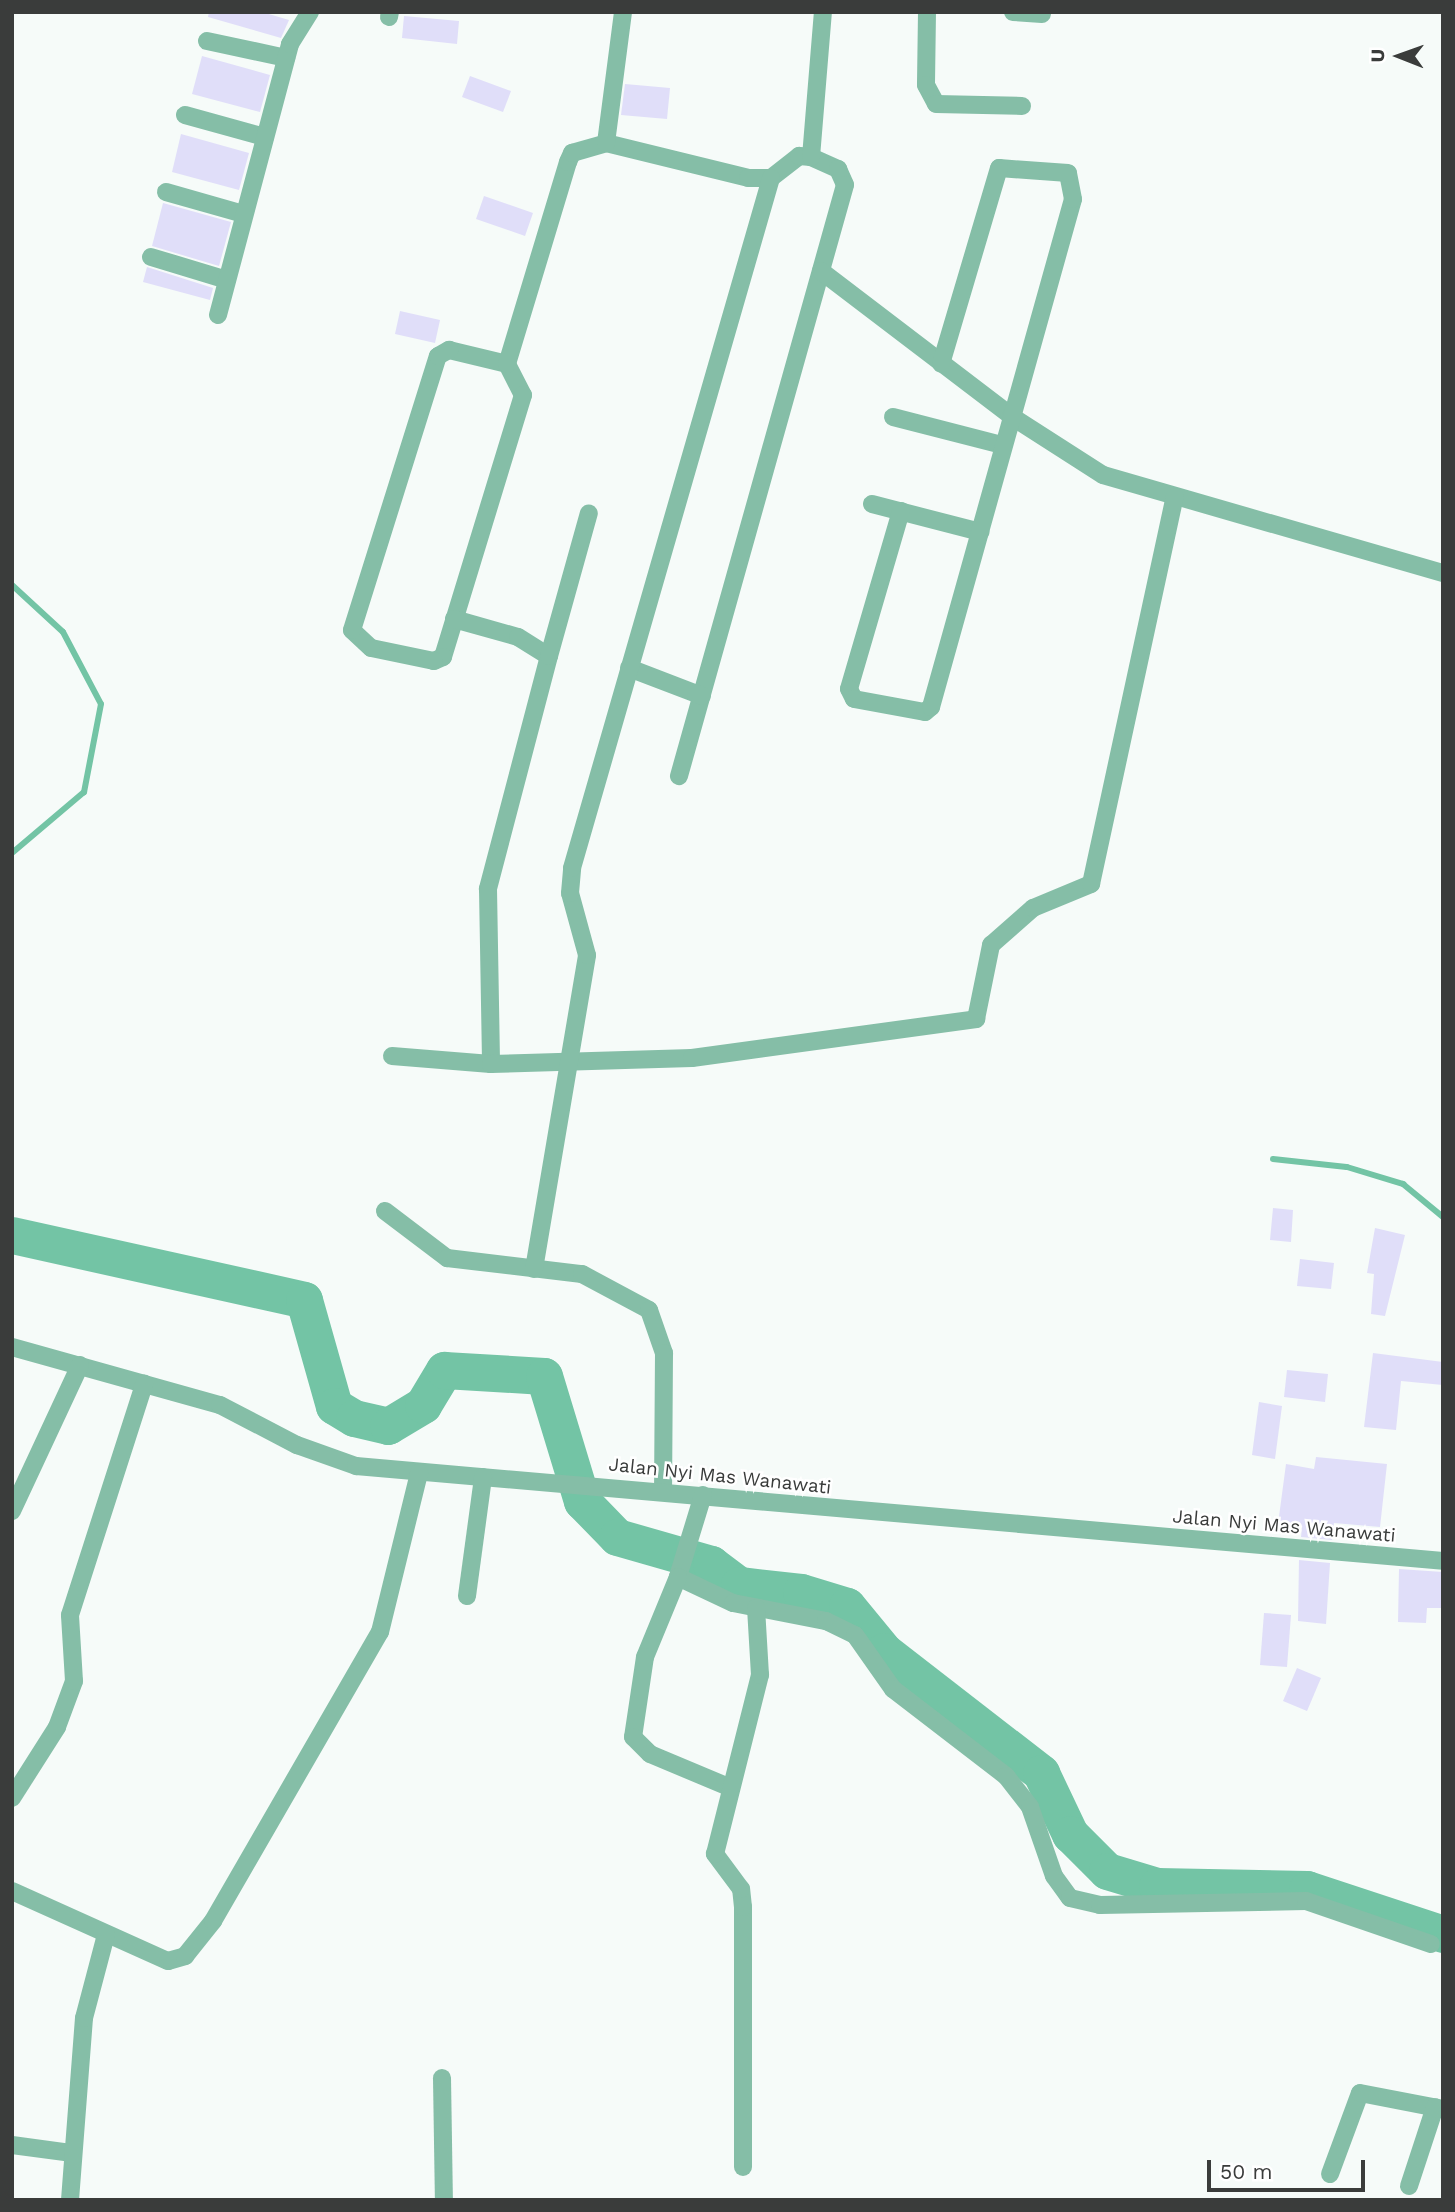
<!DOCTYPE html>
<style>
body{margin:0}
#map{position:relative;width:1455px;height:2212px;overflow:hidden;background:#f6fbf9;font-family:"Work Sans",sans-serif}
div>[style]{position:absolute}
.stream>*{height:6px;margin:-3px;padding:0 3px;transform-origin:3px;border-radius:3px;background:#73c4a5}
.river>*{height:37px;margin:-18.5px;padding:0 18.5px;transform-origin:18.5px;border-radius:18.5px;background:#73c4a5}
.building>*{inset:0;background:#e0def9}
.minor>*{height:18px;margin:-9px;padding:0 9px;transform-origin:9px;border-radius:9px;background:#85bea7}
span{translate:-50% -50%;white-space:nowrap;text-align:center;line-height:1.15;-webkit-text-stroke:5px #fff;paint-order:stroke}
.street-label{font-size:19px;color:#3a3c3b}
.frame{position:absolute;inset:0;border:14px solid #3a3c3b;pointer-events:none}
.north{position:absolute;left:1364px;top:21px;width:70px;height:70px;-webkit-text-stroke:5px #fff;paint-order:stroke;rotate:271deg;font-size:19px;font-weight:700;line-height:28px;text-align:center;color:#3a3c3b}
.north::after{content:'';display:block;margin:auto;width:24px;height:32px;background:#3a3c3b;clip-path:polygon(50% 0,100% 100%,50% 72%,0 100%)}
.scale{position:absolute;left:1207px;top:2160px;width:158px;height:32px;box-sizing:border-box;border:4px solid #3a3c3b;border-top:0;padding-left:9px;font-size:21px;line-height:24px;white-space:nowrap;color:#3a3c3b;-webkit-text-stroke:5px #fff;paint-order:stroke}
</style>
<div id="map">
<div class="stream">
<div style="left:12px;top:585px;width:69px;rotate:42.7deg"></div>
<div style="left:63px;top:632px;width:81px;rotate:62.2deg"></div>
<div style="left:101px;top:704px;width:90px;rotate:100.9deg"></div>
<div style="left:84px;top:792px;width:94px;rotate:139.7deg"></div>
<div style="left:1273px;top:1159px;width:74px;rotate:6.2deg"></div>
<div style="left:1347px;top:1167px;width:59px;rotate:16.9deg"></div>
<div style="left:1403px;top:1184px;width:52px;rotate:39.5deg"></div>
</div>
<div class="river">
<div style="left:12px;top:1235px;width:299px;rotate:12.5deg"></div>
<div style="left:304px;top:1300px;width:110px;rotate:74.2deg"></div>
<div style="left:334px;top:1406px;width:23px;rotate:31deg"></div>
<div style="left:354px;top:1418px;width:35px;rotate:13deg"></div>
<div style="left:388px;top:1426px;width:41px;rotate:-31deg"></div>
<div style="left:423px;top:1405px;width:41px;rotate:-59deg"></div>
<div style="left:444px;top:1370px;width:100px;rotate:3.4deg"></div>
<div style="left:544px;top:1376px;width:131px;rotate:73.1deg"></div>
<div style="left:582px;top:1501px;width:50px;rotate:45.8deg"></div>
<div style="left:617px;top:1537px;width:98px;rotate:16deg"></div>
<div style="left:711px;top:1564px;width:35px;rotate:37deg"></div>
<div style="left:739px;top:1585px;width:62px;rotate:6.4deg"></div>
<div style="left:801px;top:1592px;width:48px;rotate:16.9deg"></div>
<div style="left:847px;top:1606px;width:58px;rotate:50.6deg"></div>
<div style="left:884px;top:1651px;width:199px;rotate:37.8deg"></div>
<div style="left:1041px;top:1773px;width:68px;rotate:64.6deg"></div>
<div style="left:1070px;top:1834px;width:52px;rotate:45deg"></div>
<div style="left:1107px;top:1871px;width:52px;rotate:16.7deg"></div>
<div style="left:1157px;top:1886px;width:150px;rotate:1.1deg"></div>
<div style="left:1307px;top:1889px;width:143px;rotate:18.3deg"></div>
</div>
<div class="building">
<div style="clip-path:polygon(209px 12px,262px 12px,289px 20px,281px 38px,208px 17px)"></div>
<div style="clip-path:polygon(404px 16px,459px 21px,457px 44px,402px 38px)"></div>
<div style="clip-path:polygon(202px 56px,270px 75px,260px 112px,192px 94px)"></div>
<div style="clip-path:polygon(470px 76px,511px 91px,503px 112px,462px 97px)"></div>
<div style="clip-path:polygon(625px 84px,670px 88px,667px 119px,621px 115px)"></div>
<div style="clip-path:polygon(181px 134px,249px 153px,239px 190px,172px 172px)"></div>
<div style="clip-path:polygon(484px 196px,533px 213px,525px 236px,476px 219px)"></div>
<div style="clip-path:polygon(163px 203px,231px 222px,219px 266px,152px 246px)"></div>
<div style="clip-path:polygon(147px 267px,213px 288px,210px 300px,143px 282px)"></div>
<div style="clip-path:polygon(400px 311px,440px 320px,435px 343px,395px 334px)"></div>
<div style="clip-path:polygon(1273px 1208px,1293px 1210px,1291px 1242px,1270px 1240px)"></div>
<div style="clip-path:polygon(1375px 1228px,1405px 1235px,1385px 1316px,1371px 1314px,1374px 1274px,1367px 1273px)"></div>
<div style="clip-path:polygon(1300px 1259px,1334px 1263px,1331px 1289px,1297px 1286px)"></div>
<div style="clip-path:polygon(1373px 1353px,1443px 1362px,1443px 1385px,1401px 1381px,1396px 1430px,1364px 1427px)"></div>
<div style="clip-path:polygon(1287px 1370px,1328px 1374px,1325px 1402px,1284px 1397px)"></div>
<div style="clip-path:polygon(1259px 1402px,1282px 1406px,1275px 1459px,1252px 1455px)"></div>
<div style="clip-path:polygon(1316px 1457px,1387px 1464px,1380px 1527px,1334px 1523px,1332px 1540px,1301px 1537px,1302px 1527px,1278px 1524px,1286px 1464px,1314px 1469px)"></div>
<div style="clip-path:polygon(1299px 1560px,1330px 1563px,1326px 1624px,1298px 1621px)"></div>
<div style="clip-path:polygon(1399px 1569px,1443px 1572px,1443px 1608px,1427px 1608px,1426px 1623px,1398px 1622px)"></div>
<div style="clip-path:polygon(1264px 1613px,1291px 1615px,1287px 1667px,1260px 1665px)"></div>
<div style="clip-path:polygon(1297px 1668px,1321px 1678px,1307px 1711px,1283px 1701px)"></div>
</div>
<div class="minor">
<div style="left:927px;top:12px;width:73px;rotate:90.8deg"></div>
<div style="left:926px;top:85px;width:21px;rotate:62deg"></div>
<div style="left:936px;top:104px;width:86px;rotate:1.3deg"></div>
<div style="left:1013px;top:12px;width:29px;rotate:4deg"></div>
<div style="left:389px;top:17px;width:5px;rotate:-79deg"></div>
<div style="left:207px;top:41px;width:81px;rotate:12.1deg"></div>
<div style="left:185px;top:115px;width:83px;rotate:15.4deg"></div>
<div style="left:606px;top:143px;width:146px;rotate:13.8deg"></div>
<div style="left:748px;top:178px;width:23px"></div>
<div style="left:771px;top:178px;width:36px;rotate:-38deg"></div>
<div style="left:799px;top:156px;width:12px;rotate:5deg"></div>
<div style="left:811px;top:157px;width:30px;rotate:24deg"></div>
<div style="left:838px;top:169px;width:17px;rotate:66deg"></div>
<div style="left:845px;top:185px;width:614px;rotate:105.69deg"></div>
<div style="left:811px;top:157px;width:145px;rotate:-85.3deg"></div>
<div style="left:166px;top:192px;width:81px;rotate:15.8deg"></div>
<div style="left:151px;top:257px;width:79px;rotate:16.8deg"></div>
<div style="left:821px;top:271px;width:239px;rotate:37.3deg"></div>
<div style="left:1011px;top:416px;width:109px;rotate:32.7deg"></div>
<div style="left:1103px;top:475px;width:354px;rotate:16.1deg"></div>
<div style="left:218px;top:315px;width:280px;rotate:-75.1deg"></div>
<div style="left:290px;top:44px;width:38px;rotate:-58deg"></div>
<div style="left:449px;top:350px;width:60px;rotate:13.6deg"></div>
<div style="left:507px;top:364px;width:35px;rotate:63deg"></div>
<div style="left:523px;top:395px;width:274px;rotate:107deg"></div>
<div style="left:443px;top:657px;width:10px;rotate:156deg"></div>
<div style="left:434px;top:661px;width:64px;rotate:-168.3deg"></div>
<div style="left:371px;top:648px;width:26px;rotate:-137deg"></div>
<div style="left:352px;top:630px;width:287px;rotate:-72.6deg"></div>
<div style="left:438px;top:356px;width:13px;rotate:-29deg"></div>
<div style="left:507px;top:364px;width:211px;rotate:-73.2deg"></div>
<div style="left:568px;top:162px;width:10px;rotate:-66deg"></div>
<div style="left:572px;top:153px;width:35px;rotate:-16deg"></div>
<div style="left:606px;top:143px;width:132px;rotate:-82.6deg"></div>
<div style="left:893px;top:417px;width:113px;rotate:14.4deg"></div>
<div style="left:872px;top:504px;width:112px;rotate:14.5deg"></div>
<div style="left:901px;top:511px;width:185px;rotate:106.3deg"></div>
<div style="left:849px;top:689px;width:11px;rotate:63deg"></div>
<div style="left:854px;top:699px;width:72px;rotate:10.4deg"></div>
<div style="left:925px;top:712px;width:8px;rotate:-40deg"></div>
<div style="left:931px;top:707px;width:527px;rotate:-74.38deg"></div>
<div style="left:1073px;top:199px;width:26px;rotate:-101deg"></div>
<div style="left:1068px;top:173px;width:69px;rotate:-175.9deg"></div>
<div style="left:999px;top:168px;width:204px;rotate:106.5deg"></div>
<div style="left:454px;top:619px;width:66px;rotate:15.7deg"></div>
<div style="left:518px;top:637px;width:36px;rotate:32deg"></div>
<div style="left:549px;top:656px;width:241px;rotate:104.7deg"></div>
<div style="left:488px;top:889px;width:175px;rotate:89deg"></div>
<div style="left:549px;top:656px;width:148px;rotate:-74.4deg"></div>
<div style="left:629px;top:668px;width:78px;rotate:21deg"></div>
<div style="left:392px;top:1056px;width:99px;rotate:4.6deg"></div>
<div style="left:491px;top:1064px;width:201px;rotate:-1.7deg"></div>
<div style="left:692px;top:1058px;width:287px;rotate:-7.8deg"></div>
<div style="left:976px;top:1019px;width:76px;rotate:-78.5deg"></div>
<div style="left:991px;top:945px;width:56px;rotate:-41.4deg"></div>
<div style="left:1033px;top:908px;width:63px;rotate:-22.5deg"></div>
<div style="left:1091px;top:884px;width:396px;rotate:-77.8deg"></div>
<div style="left:385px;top:1211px;width:78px;rotate:37.2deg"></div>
<div style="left:447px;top:1258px;width:136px;rotate:6.8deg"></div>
<div style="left:582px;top:1274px;width:76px;rotate:28.2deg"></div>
<div style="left:649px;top:1310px;width:46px;rotate:70.8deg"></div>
<div style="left:664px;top:1353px;width:137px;rotate:90.4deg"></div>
<div style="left:534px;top:1269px;width:318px;rotate:-80.4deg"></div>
<div style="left:587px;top:955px;width:64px;rotate:-105.3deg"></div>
<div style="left:570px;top:893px;width:25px;rotate:-85deg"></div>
<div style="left:572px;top:868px;width:718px;rotate:-73.91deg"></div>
<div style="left:12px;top:1347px;width:216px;rotate:15.6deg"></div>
<div style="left:220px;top:1405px;width:87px;rotate:27.5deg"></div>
<div style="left:297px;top:1445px;width:63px;rotate:19.6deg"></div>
<div style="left:356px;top:1466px;width:1091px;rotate:4.99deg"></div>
<div style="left:703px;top:1495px;width:86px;rotate:107deg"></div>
<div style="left:678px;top:1577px;width:61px;rotate:25.3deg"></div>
<div style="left:733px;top:1603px;width:95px;rotate:11deg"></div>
<div style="left:826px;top:1621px;width:32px;rotate:26deg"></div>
<div style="left:855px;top:1635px;width:66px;rotate:54.9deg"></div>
<div style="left:893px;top:1689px;width:143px;rotate:37.6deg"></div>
<div style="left:1006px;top:1776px;width:39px;rotate:52deg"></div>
<div style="left:1030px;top:1807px;width:73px;rotate:70.8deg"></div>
<div style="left:1054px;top:1876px;width:27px;rotate:54deg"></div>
<div style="left:1070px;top:1898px;width:31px;rotate:13deg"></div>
<div style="left:1100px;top:1905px;width:206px;rotate:-1.1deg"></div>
<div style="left:1306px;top:1901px;width:132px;rotate:19deg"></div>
<div style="left:12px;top:1511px;width:161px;rotate:-65deg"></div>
<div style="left:678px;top:1577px;width:87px;rotate:112.4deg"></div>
<div style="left:645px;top:1657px;width:81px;rotate:98.5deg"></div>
<div style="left:633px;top:1737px;width:24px;rotate:45deg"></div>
<div style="left:650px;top:1754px;width:86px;rotate:22.7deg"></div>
<div style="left:467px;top:1596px;width:120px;rotate:-82.3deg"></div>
<div style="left:12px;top:1798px;width:84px;rotate:-57.6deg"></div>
<div style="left:57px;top:1727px;width:49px;rotate:-69.7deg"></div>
<div style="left:74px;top:1681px;width:66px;rotate:-93.5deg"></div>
<div style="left:70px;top:1615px;width:243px;rotate:-72.2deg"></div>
<div style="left:12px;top:1891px;width:171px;rotate:24.2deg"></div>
<div style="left:168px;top:1961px;width:18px;rotate:-16deg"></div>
<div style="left:185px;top:1956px;width:45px;rotate:-51.3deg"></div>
<div style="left:213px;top:1921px;width:334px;rotate:-60deg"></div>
<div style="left:380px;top:1632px;width:164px;rotate:-76.2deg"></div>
<div style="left:442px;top:2078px;width:122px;rotate:89.1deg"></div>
<div style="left:12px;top:2145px;width:61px;rotate:7.6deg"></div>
<div style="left:743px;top:2167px;width:260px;rotate:-90deg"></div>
<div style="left:743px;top:1907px;width:18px;rotate:-96deg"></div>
<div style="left:741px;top:1889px;width:44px;rotate:-126.6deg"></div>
<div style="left:715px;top:1854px;width:185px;rotate:-75.9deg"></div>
<div style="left:760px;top:1675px;width:67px;rotate:-93.4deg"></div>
<div style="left:1330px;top:2174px;width:86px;rotate:-69.7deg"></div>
<div style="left:1360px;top:2093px;width:85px;rotate:10.9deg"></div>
<div style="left:1409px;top:2186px;width:83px;rotate:-71.8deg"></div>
<div style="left:70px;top:2200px;width:183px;rotate:-85.6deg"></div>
<div style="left:84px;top:2018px;width:86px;rotate:-75.2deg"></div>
</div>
<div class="street-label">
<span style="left:720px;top:1476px;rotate:6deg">Jalan Nyi Mas Wanawati</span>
<span style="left:1284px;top:1526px;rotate:5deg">Jalan Nyi Mas Wanawati</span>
</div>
<div class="frame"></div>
<div class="north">U</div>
<div class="scale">50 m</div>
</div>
